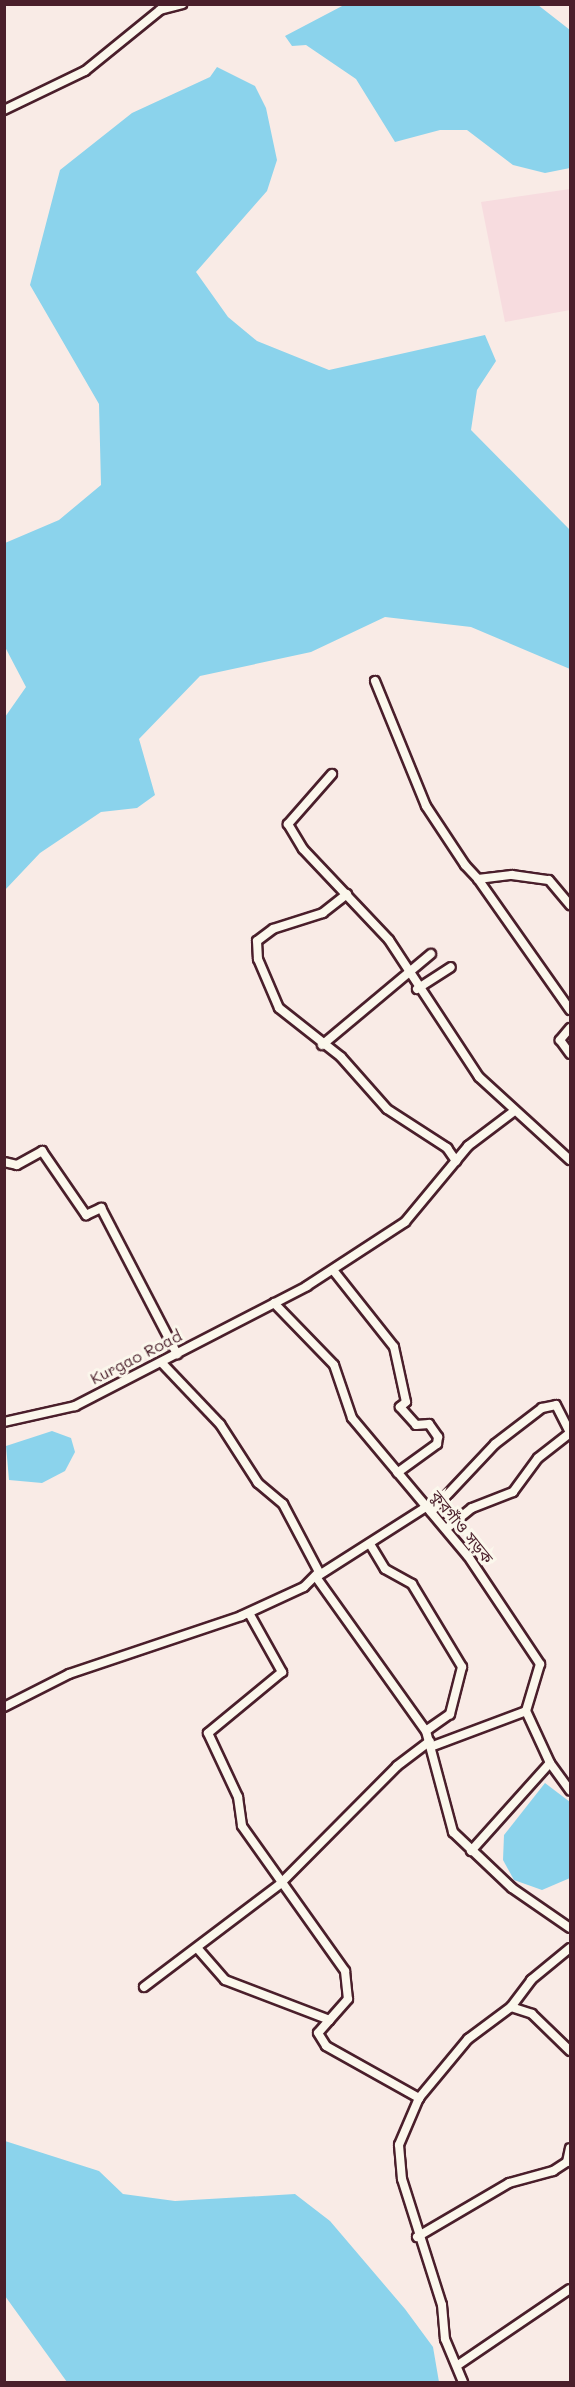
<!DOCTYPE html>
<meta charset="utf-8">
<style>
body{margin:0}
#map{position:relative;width:575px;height:2387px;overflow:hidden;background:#f9ebe6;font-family:Mali,"Noto Sans Bengali",sans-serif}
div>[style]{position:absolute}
.built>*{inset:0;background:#f7dcdf}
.water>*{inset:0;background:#8bd3ec}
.roads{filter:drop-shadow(2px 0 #4a1f2b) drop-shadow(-2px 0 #4a1f2b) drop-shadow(0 2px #4a1f2b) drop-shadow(0 -2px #4a1f2b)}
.minor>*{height:8px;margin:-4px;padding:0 4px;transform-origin:4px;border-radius:4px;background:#fbf7ec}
span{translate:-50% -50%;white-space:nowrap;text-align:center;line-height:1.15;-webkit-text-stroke:6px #fbf7ec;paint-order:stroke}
.street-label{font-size:16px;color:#4a1f2b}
.frame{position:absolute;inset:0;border:6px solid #4a1f2b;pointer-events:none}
</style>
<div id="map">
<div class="built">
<div style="clip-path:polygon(570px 189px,570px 310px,505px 322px,481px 202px)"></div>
</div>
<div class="water">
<div style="clip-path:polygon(344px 5px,538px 5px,570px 30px,570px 168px,545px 173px,513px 165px,467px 130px,440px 130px,395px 142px,356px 79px,306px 45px,292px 46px,285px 36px)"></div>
<div style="clip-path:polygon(217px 67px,255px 86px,266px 108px,277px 160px,267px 191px,196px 272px,228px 317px,257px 341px,329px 370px,485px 335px,496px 361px,477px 390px,471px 430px,570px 530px,570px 669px,471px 627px,385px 617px,311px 652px,200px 676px,139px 739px,155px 795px,137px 808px,101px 812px,40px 853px,5px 890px,5px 717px,26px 687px,5px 647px,5px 543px,59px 520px,101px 485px,99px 404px,30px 285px,60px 170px,132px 113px,210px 77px)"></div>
<div style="clip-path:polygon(52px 1431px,71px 1438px,75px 1452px,65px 1471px,42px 1483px,9px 1480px,6px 1446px)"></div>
<div style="clip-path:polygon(545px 1783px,570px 1802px,570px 1878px,542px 1890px,514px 1880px,503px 1860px,504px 1835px)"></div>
<div style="clip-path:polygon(5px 2141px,99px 2171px,123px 2194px,175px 2201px,295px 2194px,330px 2221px,405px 2309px,433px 2347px,439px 2382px,67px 2382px,5px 2296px)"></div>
</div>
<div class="roads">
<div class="minor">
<div style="left:4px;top:110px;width:90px;rotate:-25.7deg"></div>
<div style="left:85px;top:71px;width:97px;rotate:-39.1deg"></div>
<div style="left:160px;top:10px;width:23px;rotate:-15deg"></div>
<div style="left:375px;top:681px;width:135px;rotate:67.8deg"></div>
<div style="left:426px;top:806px;width:71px;rotate:56.5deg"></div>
<div style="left:465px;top:865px;width:19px;rotate:47deg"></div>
<div style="left:478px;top:879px;width:34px;rotate:-7deg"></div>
<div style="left:512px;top:875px;width:37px;rotate:8deg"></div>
<div style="left:549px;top:880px;width:33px;rotate:50deg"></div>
<div style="left:332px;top:774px;width:67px;rotate:131.3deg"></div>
<div style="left:288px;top:824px;width:29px;rotate:59deg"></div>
<div style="left:303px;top:849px;width:125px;rotate:46.6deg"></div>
<div style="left:389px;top:940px;width:164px;rotate:56.7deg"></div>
<div style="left:479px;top:1077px;width:123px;rotate:42.4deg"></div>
<div style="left:478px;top:879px;width:160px;rotate:54.9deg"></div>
<div style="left:347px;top:894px;width:31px;rotate:142deg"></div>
<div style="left:323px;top:913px;width:52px;rotate:162.3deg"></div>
<div style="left:273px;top:929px;width:20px;rotate:143deg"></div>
<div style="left:257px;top:941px;width:18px;rotate:87deg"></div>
<div style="left:258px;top:959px;width:53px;rotate:66.8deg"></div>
<div style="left:279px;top:1008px;width:79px;rotate:38.3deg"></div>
<div style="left:341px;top:1057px;width:69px;rotate:48.5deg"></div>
<div style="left:387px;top:1109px;width:72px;rotate:33deg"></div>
<div style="left:447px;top:1148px;width:16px;rotate:55deg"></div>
<div style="left:417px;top:989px;width:40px;rotate:-32.9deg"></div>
<div style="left:570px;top:1028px;width:16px;rotate:130deg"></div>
<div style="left:560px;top:1040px;width:17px;rotate:54deg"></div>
<div style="left:322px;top:1045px;width:142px;rotate:-39.9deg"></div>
<div style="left:4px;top:1162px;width:13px;rotate:13deg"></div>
<div style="left:17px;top:1165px;width:29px;rotate:-29deg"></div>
<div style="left:42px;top:1151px;width:78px;rotate:55.5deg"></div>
<div style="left:86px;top:1215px;width:17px;rotate:-25deg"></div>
<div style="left:101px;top:1208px;width:165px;rotate:62.5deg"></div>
<div style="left:333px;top:1270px;width:98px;rotate:51.6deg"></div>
<div style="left:394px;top:1347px;width:56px;rotate:77.7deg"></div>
<div style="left:406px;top:1402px;width:8px;rotate:140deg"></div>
<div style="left:400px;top:1407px;width:24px;rotate:48deg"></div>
<div style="left:416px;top:1425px;width:13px;rotate:-4deg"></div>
<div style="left:429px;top:1424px;width:16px;rotate:55deg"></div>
<div style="left:438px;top:1437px;width:7px;rotate:98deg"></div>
<div style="left:437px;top:1444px;width:49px;rotate:144.1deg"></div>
<div style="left:274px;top:1303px;width:86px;rotate:45.9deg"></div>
<div style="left:334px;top:1365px;width:56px;rotate:71.2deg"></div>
<div style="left:352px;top:1418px;width:180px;rotate:50deg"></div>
<div style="left:468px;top:1556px;width:130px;rotate:56.3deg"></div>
<div style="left:540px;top:1664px;width:49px;rotate:106.6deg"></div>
<div style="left:526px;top:1711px;width:57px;rotate:65.2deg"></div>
<div style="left:550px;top:1763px;width:34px;rotate:54deg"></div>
<div style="left:4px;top:1422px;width:73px;rotate:-12.7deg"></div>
<div style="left:75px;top:1406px;width:261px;rotate:-27.3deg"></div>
<div style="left:307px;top:1286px;width:117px;rotate:-33.1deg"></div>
<div style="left:405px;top:1222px;width:99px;rotate:-50.3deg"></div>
<div style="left:468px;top:1146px;width:56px;rotate:-37.1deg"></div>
<div style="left:426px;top:1507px;width:130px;rotate:147.5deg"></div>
<div style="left:316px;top:1577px;width:189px;rotate:54.5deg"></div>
<div style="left:426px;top:1731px;width:105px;rotate:75deg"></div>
<div style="left:453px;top:1832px;width:81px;rotate:43.5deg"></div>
<div style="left:512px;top:1888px;width:70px;rotate:34.6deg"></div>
<div style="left:431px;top:1512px;width:93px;rotate:-46.7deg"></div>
<div style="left:495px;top:1444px;width:59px;rotate:-37.5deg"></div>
<div style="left:542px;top:1408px;width:14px;rotate:-12deg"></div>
<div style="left:556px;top:1405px;width:30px;rotate:63deg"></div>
<div style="left:446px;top:1529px;width:33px;rotate:-39deg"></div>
<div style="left:472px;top:1508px;width:44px;rotate:-21.3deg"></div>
<div style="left:513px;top:1492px;width:42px;rotate:-53.7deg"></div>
<div style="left:538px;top:1458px;width:41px;rotate:-38deg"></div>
<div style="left:370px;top:1544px;width:29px;rotate:59deg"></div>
<div style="left:385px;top:1569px;width:31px;rotate:29deg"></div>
<div style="left:412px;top:1584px;width:97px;rotate:58.9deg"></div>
<div style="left:462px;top:1667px;width:49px;rotate:104.3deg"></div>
<div style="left:450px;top:1714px;width:29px;rotate:145deg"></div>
<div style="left:249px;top:1613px;width:68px;rotate:60.8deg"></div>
<div style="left:282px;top:1672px;width:96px;rotate:140.5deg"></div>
<div style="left:208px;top:1733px;width:71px;rotate:64.9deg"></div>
<div style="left:238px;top:1797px;width:29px;rotate:82deg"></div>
<div style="left:242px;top:1826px;width:178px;rotate:54.6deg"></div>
<div style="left:345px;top:1971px;width:28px;rotate:84deg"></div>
<div style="left:348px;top:1999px;width:45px;rotate:131.4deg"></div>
<div style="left:318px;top:2033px;width:15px;rotate:58deg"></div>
<div style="left:326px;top:2046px;width:107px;rotate:29.2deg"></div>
<div style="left:419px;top:2098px;width:77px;rotate:-50.3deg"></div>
<div style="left:468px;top:2039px;width:54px;rotate:-36.7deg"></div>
<div style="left:511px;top:2007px;width:22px;rotate:18deg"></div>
<div style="left:532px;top:2014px;width:53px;rotate:44.2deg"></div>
<div style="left:4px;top:1707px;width:73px;rotate:-26.9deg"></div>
<div style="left:69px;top:1674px;width:182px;rotate:-18.6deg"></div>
<div style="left:241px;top:1616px;width:69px;rotate:-24.7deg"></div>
<div style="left:304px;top:1587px;width:21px;rotate:-45deg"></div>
<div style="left:319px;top:1572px;width:77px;rotate:-117.9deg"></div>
<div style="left:283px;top:1504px;width:33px;rotate:-140deg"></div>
<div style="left:258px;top:1483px;width:70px;rotate:-122.8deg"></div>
<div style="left:220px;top:1424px;width:84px;rotate:-133.6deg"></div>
<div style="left:433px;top:1746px;width:99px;rotate:-20.6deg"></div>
<div style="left:471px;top:1851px;width:118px;rotate:-48.1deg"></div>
<div style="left:198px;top:1949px;width:41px;rotate:48.9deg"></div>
<div style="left:225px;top:1980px;width:112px;rotate:20.9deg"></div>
<div style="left:144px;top:1987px;width:171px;rotate:-37.1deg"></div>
<div style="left:280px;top:1884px;width:166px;rotate:-45.2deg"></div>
<div style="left:397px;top:1766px;width:41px;rotate:-37.1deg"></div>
<div style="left:511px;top:2007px;width:34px;rotate:-53deg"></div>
<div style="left:531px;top:1980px;width:50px;rotate:-39.4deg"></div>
<div style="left:419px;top:2098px;width:51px;rotate:113.1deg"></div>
<div style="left:399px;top:2145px;width:34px;rotate:85deg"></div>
<div style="left:402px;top:2179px;width:132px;rotate:72.4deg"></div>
<div style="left:442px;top:2305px;width:34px;rotate:85deg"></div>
<div style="left:445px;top:2339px;width:47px;rotate:67.3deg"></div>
<div style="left:417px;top:2237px;width:107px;rotate:-30.4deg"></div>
<div style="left:509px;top:2183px;width:46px;rotate:-15.3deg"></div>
<div style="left:553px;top:2171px;width:17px;rotate:-33deg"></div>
<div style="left:567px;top:2162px;width:14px;rotate:-78deg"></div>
<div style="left:458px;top:2365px;width:135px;rotate:-34.2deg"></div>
</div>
</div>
<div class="street-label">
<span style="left:136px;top:1357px;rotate:-27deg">Kurgao Road</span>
<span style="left:462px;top:1527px;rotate:51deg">কুরগাঁও সড়ক</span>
</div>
<div class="frame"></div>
</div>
